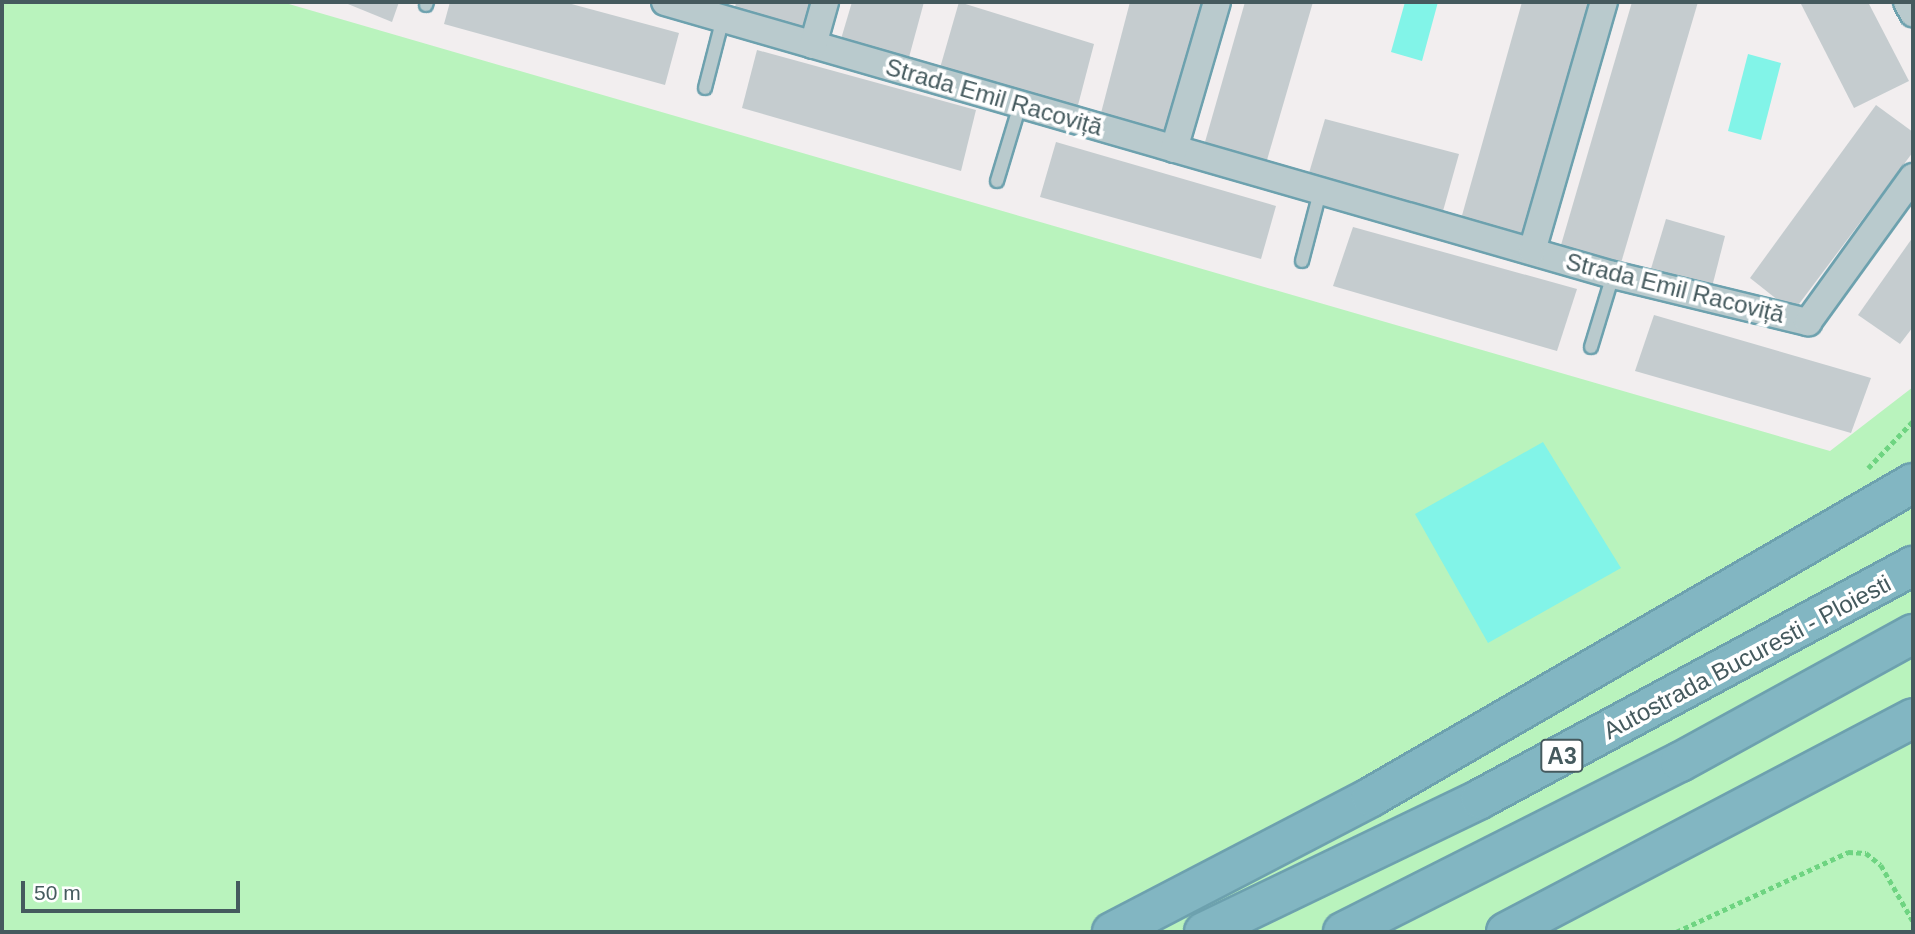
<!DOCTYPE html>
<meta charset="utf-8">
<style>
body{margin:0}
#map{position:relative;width:1915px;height:934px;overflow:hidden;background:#f2eeef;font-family:Arial,sans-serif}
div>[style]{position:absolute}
.green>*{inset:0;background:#b9f3bd}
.water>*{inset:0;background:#82f4e8}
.building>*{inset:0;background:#c5cccf}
.path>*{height:4.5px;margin-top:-2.25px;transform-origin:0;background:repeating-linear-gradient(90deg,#6ed481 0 5px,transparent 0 8.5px)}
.roads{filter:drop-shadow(2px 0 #6da1ae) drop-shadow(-2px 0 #6da1ae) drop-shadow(0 2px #6da1ae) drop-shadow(0 -2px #6da1ae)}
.service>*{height:12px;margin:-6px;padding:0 6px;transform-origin:6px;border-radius:6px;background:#b9cacd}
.minor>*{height:26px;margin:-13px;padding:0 13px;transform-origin:13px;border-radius:13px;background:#b9cacd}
.motorway>*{height:38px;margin:-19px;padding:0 19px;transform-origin:19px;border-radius:19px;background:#82b6c2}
span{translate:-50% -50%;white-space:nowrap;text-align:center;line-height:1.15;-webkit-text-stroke:7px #fff;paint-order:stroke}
.shield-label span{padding:2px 5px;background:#fff;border:2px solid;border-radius:5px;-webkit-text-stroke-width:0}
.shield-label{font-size:23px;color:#455a5e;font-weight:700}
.street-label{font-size:24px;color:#455a5e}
.frame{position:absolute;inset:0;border:4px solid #455a5e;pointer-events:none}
.scale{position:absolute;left:21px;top:881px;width:219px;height:32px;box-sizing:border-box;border:4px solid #455a5e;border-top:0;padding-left:9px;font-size:21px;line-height:24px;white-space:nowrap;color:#455a5e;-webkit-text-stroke:5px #fff;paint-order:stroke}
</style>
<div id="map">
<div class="green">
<div style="clip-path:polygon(2px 2px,282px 2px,1830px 451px,1913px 387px,1913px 932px,2px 932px)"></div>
</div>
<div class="water">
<div style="clip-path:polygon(1405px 2px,1438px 2px,1422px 61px,1391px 52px)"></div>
<div style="clip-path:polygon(1748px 54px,1781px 63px,1761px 140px,1728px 131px)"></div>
<div style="clip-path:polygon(1543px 442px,1621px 568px,1488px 643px,1415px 514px)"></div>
</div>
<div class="building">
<div style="clip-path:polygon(343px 2px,399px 2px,392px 22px)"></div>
<div style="clip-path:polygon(450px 2px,564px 2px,679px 33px,665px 85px,444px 24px)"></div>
<div style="clip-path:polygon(736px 2px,814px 2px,806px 28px,735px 8px)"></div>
<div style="clip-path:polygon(852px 2px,924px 2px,908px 61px,841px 39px)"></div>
<div style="clip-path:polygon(959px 2px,1094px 44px,1077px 109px,940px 68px)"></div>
<div style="clip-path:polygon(1130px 2px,1204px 2px,1167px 133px,1101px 113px)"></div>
<div style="clip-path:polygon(1245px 2px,1313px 2px,1267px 160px,1205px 142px)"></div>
<div style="clip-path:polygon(1522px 2px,1589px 2px,1522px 237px,1461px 219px)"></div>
<div style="clip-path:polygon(1632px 2px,1698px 2px,1621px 263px,1561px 245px)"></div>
<div style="clip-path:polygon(1800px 2px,1868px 2px,1909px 81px,1854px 108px)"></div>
<div style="clip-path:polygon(757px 50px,976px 110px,961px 171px,742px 108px)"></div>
<div style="clip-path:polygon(1876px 105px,1913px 132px,1913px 152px,1793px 312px,1750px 278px)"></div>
<div style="clip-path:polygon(1325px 119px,1459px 154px,1443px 211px,1309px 173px)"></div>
<div style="clip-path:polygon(1056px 142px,1276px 206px,1261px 259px,1040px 197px)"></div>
<div style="clip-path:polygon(1666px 219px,1725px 236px,1712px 287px,1650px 272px)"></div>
<div style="clip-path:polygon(1353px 227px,1577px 289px,1557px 351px,1333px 286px)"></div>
<div style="clip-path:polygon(1913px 237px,1913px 327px,1900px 344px,1858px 315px)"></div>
<div style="clip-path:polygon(1654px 315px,1871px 378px,1851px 433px,1635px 371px)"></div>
</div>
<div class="path">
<div style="left:1868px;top:468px;width:65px;rotate:-46.2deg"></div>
<div style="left:1676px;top:932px;width:190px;rotate:-24.9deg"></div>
<div style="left:1848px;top:852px;width:18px;rotate:3deg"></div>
<div style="left:1866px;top:853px;width:19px;rotate:39deg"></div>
<div style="left:1881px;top:865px;width:64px;rotate:60.3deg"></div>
</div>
<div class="roads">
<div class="service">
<div style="left:426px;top:5px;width:3px;rotate:-72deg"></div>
<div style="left:705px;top:88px;width:72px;rotate:-75.6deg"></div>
<div style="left:997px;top:181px;width:79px;rotate:-73.2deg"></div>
<div style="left:1302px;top:261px;width:71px;rotate:-75.4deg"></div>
<div style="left:1591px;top:347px;width:75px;rotate:-73deg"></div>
</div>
<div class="minor">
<div style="left:665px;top:2px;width:987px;rotate:16.07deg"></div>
<div style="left:1613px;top:275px;width:201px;rotate:13.6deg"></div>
<div style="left:1808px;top:322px;width:179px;rotate:-54.1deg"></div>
<div style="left:1907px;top:2px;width:13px;rotate:61deg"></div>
<div style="left:813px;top:45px;width:45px;rotate:-74.4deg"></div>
<div style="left:1174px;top:149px;width:153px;rotate:-73.7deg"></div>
<div style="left:1532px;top:251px;width:259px;rotate:-73.9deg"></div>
</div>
<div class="motorway">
<div style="left:1112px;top:932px;width:292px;rotate:-27.5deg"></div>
<div style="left:1371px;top:797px;width:626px;rotate:-30.09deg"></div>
<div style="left:1204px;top:932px;width:306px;rotate:-25.7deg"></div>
<div style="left:1480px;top:799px;width:492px;rotate:-28.3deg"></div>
<div style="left:1343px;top:932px;width:377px;rotate:-26.8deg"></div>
<div style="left:1680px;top:762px;width:266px;rotate:-28.8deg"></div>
<div style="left:1506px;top:932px;width:460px;rotate:-27.7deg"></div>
</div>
</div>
<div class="shield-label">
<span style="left:1562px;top:756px">A3</span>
</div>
<div class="street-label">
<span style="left:994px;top:97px;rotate:16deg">Strada Emil Racoviță</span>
<span style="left:1675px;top:288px;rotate:14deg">Strada Emil Racoviță</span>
<span style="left:1747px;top:657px;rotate:-28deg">Autostrada Bucuresti - Ploiesti</span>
</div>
<div class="frame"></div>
<div class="scale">50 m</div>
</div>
